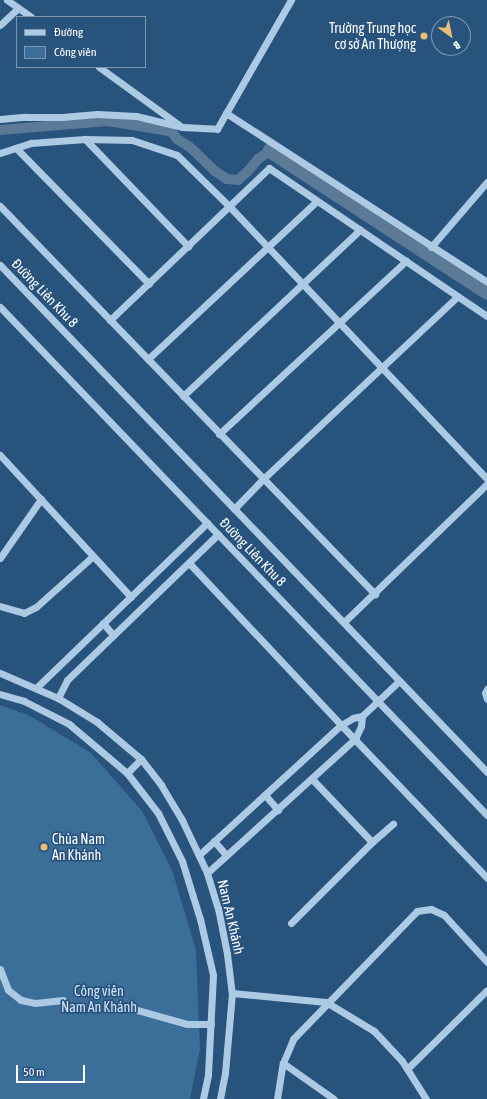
<!DOCTYPE html>
<meta charset="utf-8">
<style>
body{margin:0}
#map{position:relative;width:487px;height:1099px;overflow:hidden;background:#28537d;font-family:"Asap Condensed",sans-serif}
div>[style]{position:absolute}
.green>*{inset:0;background:#3c6e9a}
.canal>*{height:10px;margin:-5px;padding:0 5px;transform-origin:5px;border-radius:5px;background:#5b7a97}
.river>*{height:17px;margin:-8.5px;padding:0 8.5px;transform-origin:8.5px;border-radius:8.5px;background:#5b7a97}
.minor>*{height:7px;margin:-3.5px;padding:0 3.5px;transform-origin:3.5px;border-radius:3.5px;background:#adcae4}
.dots>*{width:11px;height:11px;translate:-50% -50%;box-sizing:border-box;border:2px solid #28537d;border-radius:50%}
span{translate:-50% -50%;white-space:nowrap;text-align:center;line-height:1.15;-webkit-text-stroke:3.5px #28537d;paint-order:stroke}
.poi-label{font-size:14px;color:#fff}
.right{translate:-100% -50%;text-align:right}
.left{translate:0 -50%;text-align:left}
.street-label{font-size:14px;color:#fff}
.park-label{font-size:14px;color:#d0e3f4}
.legend{position:absolute;left:16px;top:16px;width:130px;height:52px;box-sizing:border-box;background:#28537d;border:1px solid #7e98b1;margin:0;padding:5px 7px;list-style:none;font-size:12px;color:#fff}
.legend li{display:flex;align-items:center;gap:8px;height:20px}
.legend b{width:20px;border:1px solid #7e98b1}
.north{position:absolute;left:431px;top:16px;width:40px;height:40px;box-sizing:border-box;background:#28537d;border:1px solid #7e98b1;border-radius:50%;rotate:147deg;font-size:11px;font-weight:700;line-height:16px;text-align:center;color:#fff}
.north::after{content:'';display:block;margin:auto;width:14px;height:18px;background:#ecc074;clip-path:polygon(50% 0,100% 100%,50% 72%,0 100%)}
.scale{position:absolute;left:16px;top:1065px;width:69px;height:18px;box-sizing:border-box;border:2px solid #fff;border-top:0;padding-left:5px;font-size:12px;line-height:14px;white-space:nowrap;color:#fff;-webkit-text-stroke:3px #28537d;paint-order:stroke}
</style>
<div id="map">
<div class="green">
<div style="clip-path:polygon(0 705px,30px 716px,91px 753px,142px 811px,172px 870px,196px 950px,200px 1049px,190px 1099px,0 1099px)"></div>
</div>
<div class="canal">
<div style="left:0;top:130px;width:108px;rotate:-4.8deg"></div>
<div style="left:108px;top:121px;width:56px;rotate:9.3deg"></div>
<div style="left:163px;top:130px;width:9px;rotate:13deg"></div>
<div style="left:172px;top:132px;width:9px;rotate:54deg"></div>
<div style="left:177px;top:139px;width:15px;rotate:32deg"></div>
<div style="left:190px;top:147px;width:35px;rotate:44deg"></div>
<div style="left:215px;top:171px;width:14px;rotate:34deg"></div>
<div style="left:227px;top:179px;width:11px;rotate:5deg"></div>
<div style="left:238px;top:180px;width:13px;rotate:-42deg"></div>
<div style="left:248px;top:171px;width:16px;rotate:-50deg"></div>
<div style="left:258px;top:159px;width:16px;rotate:-35deg"></div>
</div>
<div class="river">
<div style="left:271px;top:150px;width:258px;rotate:33.1deg"></div>
</div>
<div class="minor">
<div style="left:7px;top:0;width:29px;rotate:35deg"></div>
<div style="left:0;top:25px;width:25px;rotate:-43deg"></div>
<div style="left:99px;top:67px;width:99px;rotate:35.9deg"></div>
<div style="left:226px;top:113px;width:311px;rotate:32.9deg"></div>
<div style="left:0;top:119px;width:25px;rotate:-5deg"></div>
<div style="left:25px;top:117px;width:37px"></div>
<div style="left:62px;top:117px;width:35px;rotate:-5deg"></div>
<div style="left:97px;top:114px;width:39px;rotate:3deg"></div>
<div style="left:136px;top:116px;width:47px;rotate:13.4deg"></div>
<div style="left:182px;top:127px;width:35px;rotate:3deg"></div>
<div style="left:217px;top:129px;width:149px;rotate:-60.2deg"></div>
<div style="left:85px;top:139px;width:149px;rotate:46.1deg"></div>
<div style="left:16px;top:148px;width:190px;rotate:45.6deg"></div>
<div style="left:0;top:153px;width:33px;rotate:-18deg"></div>
<div style="left:31px;top:143px;width:54px;rotate:-4.2deg"></div>
<div style="left:85px;top:139px;width:47px;rotate:1.2deg"></div>
<div style="left:132px;top:140px;width:47px;rotate:18.4deg"></div>
<div style="left:177px;top:155px;width:74px;rotate:44.5deg"></div>
<div style="left:230px;top:207px;width:374px;rotate:46.6deg"></div>
<div style="left:0;top:206px;width:540px;rotate:45.98deg"></div>
<div style="left:431px;top:247px;width:86px;rotate:-49.3deg"></div>
<div style="left:0;top:265px;width:703px;rotate:46.15deg"></div>
<div style="left:0;top:307px;width:704px;rotate:46.21deg"></div>
<div style="left:110px;top:320px;width:220px;rotate:-43.7deg"></div>
<div style="left:269px;top:168px;width:263px;rotate:34.2deg"></div>
<div style="left:148px;top:359px;width:231px;rotate:-43.1deg"></div>
<div style="left:183px;top:396px;width:243px;rotate:-43.2deg"></div>
<div style="left:219px;top:434px;width:255px;rotate:-42.8deg"></div>
<div style="left:0;top:455px;width:193px;rotate:47.3deg"></div>
<div style="left:234px;top:509px;width:42px;rotate:-46deg"></div>
<div style="left:263px;top:479px;width:267px;rotate:-43.2deg"></div>
<div style="left:0;top:558px;width:72px;rotate:-55.2deg"></div>
<div style="left:189px;top:563px;width:222px;rotate:46.8deg"></div>
<div style="left:341px;top:725px;width:211px;rotate:46.3deg"></div>
<div style="left:0;top:606px;width:25px;rotate:16deg"></div>
<div style="left:24px;top:613px;width:13px;rotate:-27deg"></div>
<div style="left:36px;top:607px;width:76px;rotate:-41.8deg"></div>
<div style="left:344px;top:622px;width:199px;rotate:-44deg"></div>
<div style="left:103px;top:623px;width:16px;rotate:50deg"></div>
<div style="left:0;top:673px;width:63px;rotate:23.3deg"></div>
<div style="left:58px;top:698px;width:46px;rotate:31.6deg"></div>
<div style="left:97px;top:722px;width:57px;rotate:40.1deg"></div>
<div style="left:141px;top:759px;width:33px;rotate:52deg"></div>
<div style="left:161px;top:785px;width:41px;rotate:59deg"></div>
<div style="left:182px;top:820px;width:59px;rotate:64.7deg"></div>
<div style="left:207px;top:873px;width:37px;rotate:73deg"></div>
<div style="left:218px;top:908px;width:47px;rotate:78.9deg"></div>
<div style="left:227px;top:954px;width:39px;rotate:83deg"></div>
<div style="left:232px;top:993px;width:80px;rotate:95deg"></div>
<div style="left:225px;top:1073px;width:26px;rotate:101deg"></div>
<div style="left:36px;top:688px;width:238px;rotate:-44deg"></div>
<div style="left:487px;top:689px;width:4px;rotate:117deg"></div>
<div style="left:485px;top:693px;width:6px;rotate:72deg"></div>
<div style="left:0;top:694px;width:25px;rotate:16deg"></div>
<div style="left:24px;top:701px;width:51px;rotate:27.1deg"></div>
<div style="left:69px;top:724px;width:76px;rotate:40.2deg"></div>
<div style="left:127px;top:773px;width:51px;rotate:52.2deg"></div>
<div style="left:158px;top:813px;width:54px;rotate:63.4deg"></div>
<div style="left:182px;top:861px;width:61px;rotate:72.8deg"></div>
<div style="left:200px;top:919px;width:57px;rotate:76.9deg"></div>
<div style="left:213px;top:975px;width:100px;rotate:92.9deg"></div>
<div style="left:208px;top:1075px;width:25px;rotate:102deg"></div>
<div style="left:58px;top:698px;width:20px;rotate:-63deg"></div>
<div style="left:67px;top:680px;width:210px;rotate:-44deg"></div>
<div style="left:127px;top:773px;width:20px;rotate:-45deg"></div>
<div style="left:265px;top:795px;width:20px;rotate:49deg"></div>
<div style="left:214px;top:841px;width:18px;rotate:49deg"></div>
<div style="left:372px;top:842px;width:28px;rotate:-41deg"></div>
<div style="left:199px;top:855px;width:193px;rotate:-42.5deg"></div>
<div style="left:341px;top:725px;width:14px;rotate:-30deg"></div>
<div style="left:353px;top:718px;width:9px;rotate:-13deg"></div>
<div style="left:362px;top:716px;width:51px;rotate:-43.4deg"></div>
<div style="left:207px;top:873px;width:200px;rotate:-42.2deg"></div>
<div style="left:355px;top:739px;width:14px;rotate:-65deg"></div>
<div style="left:361px;top:726px;width:10px;rotate:-84deg"></div>
<div style="left:291px;top:923px;width:115px;rotate:-45deg"></div>
<div style="left:372px;top:842px;width:87px;rotate:-133.6deg"></div>
<div style="left:0;top:969px;width:22px;rotate:69deg"></div>
<div style="left:8px;top:990px;width:16px;rotate:38deg"></div>
<div style="left:21px;top:1000px;width:14px;rotate:12deg"></div>
<div style="left:35px;top:1003px;width:28px;rotate:-6deg"></div>
<div style="left:232px;top:993px;width:94px;rotate:5.5deg"></div>
<div style="left:326px;top:1002px;width:56px;rotate:31.1deg"></div>
<div style="left:374px;top:1031px;width:41px;rotate:47deg"></div>
<div style="left:402px;top:1061px;width:45px;rotate:57.7deg"></div>
<div style="left:123px;top:1006px;width:66px;rotate:15.7deg"></div>
<div style="left:187px;top:1024px;width:24px"></div>
<div style="left:283px;top:1063px;width:62px;rotate:35.2deg"></div>
<div style="left:407px;top:1069px;width:112px;rotate:-44.6deg"></div>
<div style="left:277px;top:1099px;width:36px;rotate:-81deg"></div>
<div style="left:283px;top:1063px;width:26px;rotate:-67deg"></div>
<div style="left:293px;top:1039px;width:178px;rotate:-45.9deg"></div>
<div style="left:417px;top:911px;width:14px;rotate:-8deg"></div>
<div style="left:431px;top:909px;width:14px;rotate:25deg"></div>
<div style="left:444px;top:915px;width:64px;rotate:47.5deg"></div>
</div>
<div class="dots">
<div style="left:424px;top:36px;background:#ecc074"></div>
<div style="left:44px;top:847px;background:#ecc074"></div>
</div>
<div class="poi-label">
<span class="right" style="left:416px;top:36px">Trường Trung học<br>cơ sở An Thượng</span>
<span class="left" style="left:52px;top:847px">Chùa Nam<br>An Khánh</span>
</div>
<div class="street-label">
<span style="left:45px;top:293px;rotate:46deg">Đường Liên Khu 8</span>
<span style="left:253px;top:552px;rotate:46deg">Đường Liên Khu 8</span>
<span style="left:231px;top:917px;rotate:77deg">Nam An Khánh</span>
</div>
<div class="park-label">
<span style="left:99px;top:999px">Công viên<br>Nam An Khánh</span>
</div>
<ul class="legend">
<li><b style="height:5px;background:#adcae4"></b>Đường</li>
<li><b style="height:11px;background:#3c6e9a"></b>Công viên</li>
</ul>
<div class="north">B</div>
<div class="scale">50 m</div>
</div>
